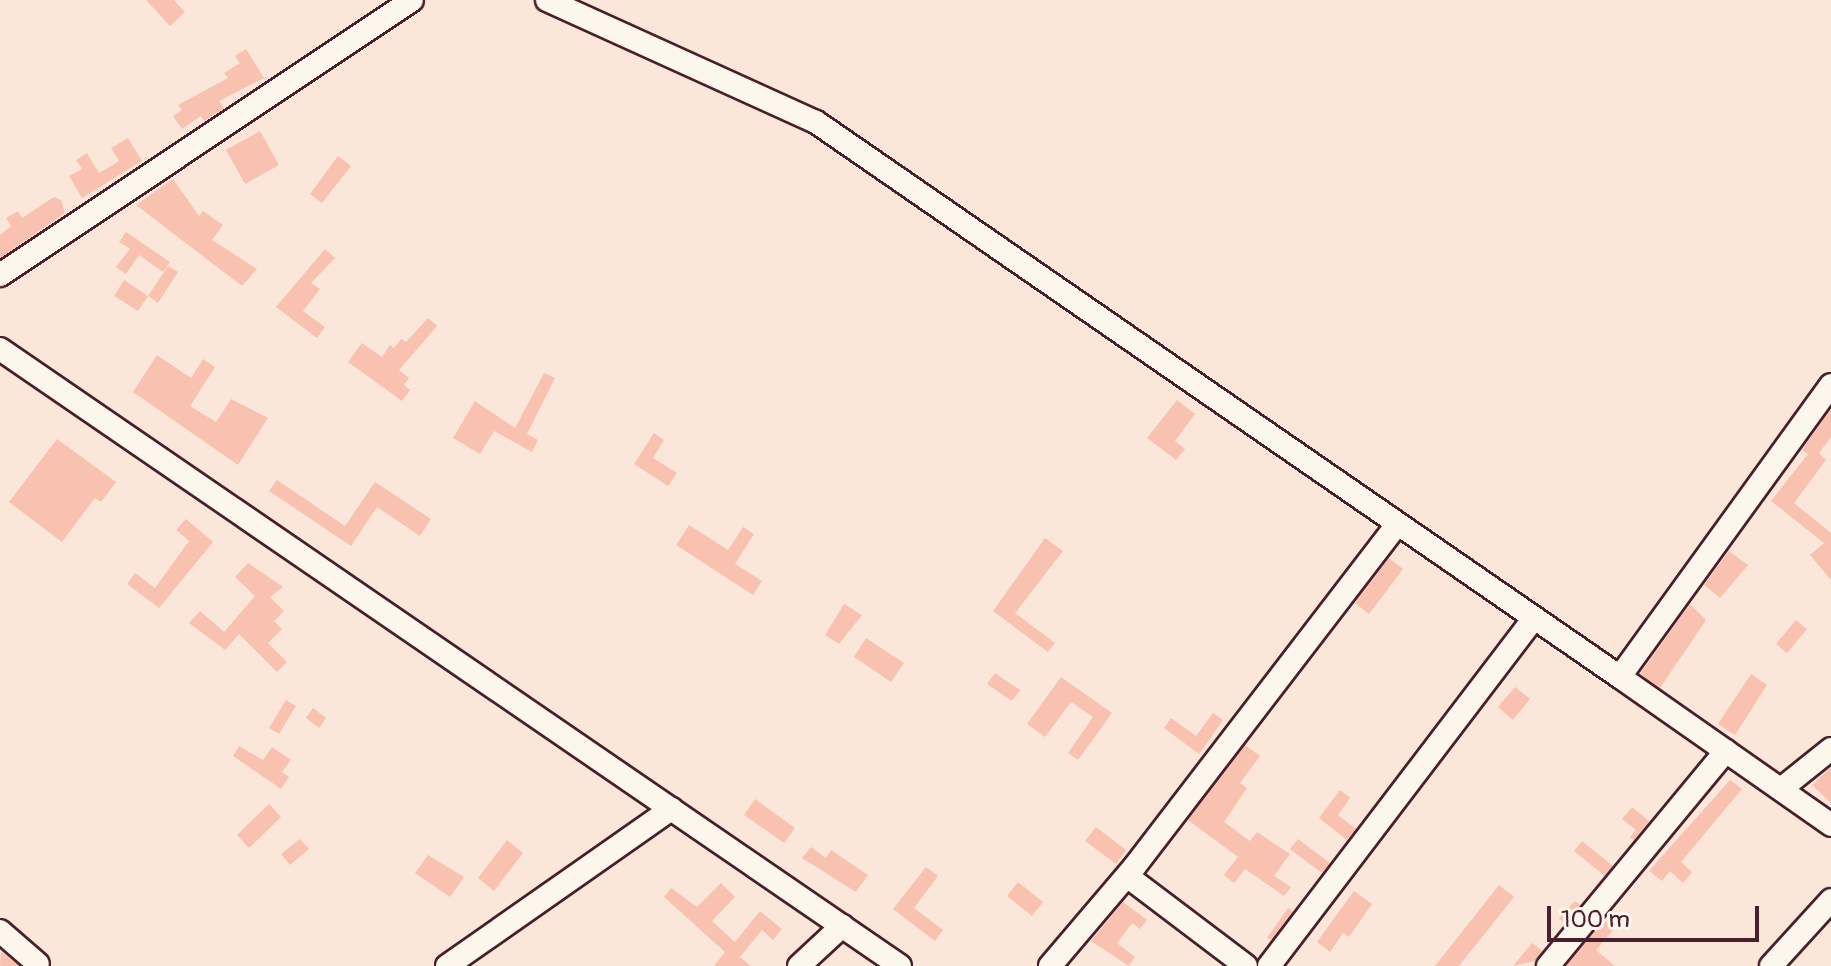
<!DOCTYPE html>
<style>
body{margin:0}
#map{position:relative;width:1831px;height:966px;overflow:hidden;background:#fae7da;font-family:Pangolin,sans-serif}
div>[style]{position:absolute}
.building>*{inset:0;background:#f9c1af}
.roads{filter:drop-shadow(2px 0 #4a1f2b) drop-shadow(-2px 0 #4a1f2b) drop-shadow(0 2px #4a1f2b) drop-shadow(0 -2px #4a1f2b)}
.minor>*{height:22px;margin:-11px;padding:0 11px;transform-origin:11px;border-radius:11px;background:#fbf7ec}
span{translate:-50% -50%;white-space:nowrap;text-align:center;line-height:1.15;-webkit-text-stroke:8px #fbf7ec;paint-order:stroke}
.scale{position:absolute;left:1547px;top:906px;width:212px;height:36px;box-sizing:border-box;border:4px solid #4a1f2b;border-top:0;padding-left:10px;font-size:24px;line-height:28px;white-space:nowrap;color:#4a1f2b;-webkit-text-stroke:6px #fbf7ec;paint-order:stroke}
</style>
<div id="map">
<div class="building">
<div style="clip-path:polygon(146px 0,174px 0,185px 12px,170px 26px)"></div>
<div style="clip-path:polygon(246px 49px,264px 78px,219px 101px,224px 108px,204px 121px,201px 116px,182px 129px,173px 116px,182px 110px,178px 105px,228px 78px,224px 73px,240px 63px,235px 56px)"></div>
<div style="clip-path:polygon(260px 131px,279px 165px,245px 184px,226px 150px)"></div>
<div style="clip-path:polygon(128px 138px,142px 161px,82px 198px,69px 176px,82px 169px,76px 160px,87px 153px,99px 173px,119px 161px,111px 148px)"></div>
<div style="clip-path:polygon(338px 156px,351px 166px,322px 203px,310px 194px)"></div>
<div style="clip-path:polygon(173px 179px,199px 216px,203px 211px,223px 225px,212px 240px,257px 269px,242px 286px,136px 205px)"></div>
<div style="clip-path:polygon(54px 197px,61px 200px,65px 213px,0 258px,0 235px,11px 226px,6px 218px,18px 211px,22px 218px)"></div>
<div style="clip-path:polygon(126px 232px,170px 262px,163px 272px,139px 255px,126px 274px,116px 267px,130px 249px,119px 242px)"></div>
<div style="clip-path:polygon(325px 249px,335px 258px,311px 283px,320px 289px,303px 311px,325px 327px,317px 338px,276px 307px)"></div>
<div style="clip-path:polygon(168px 266px,178px 272px,158px 303px,148px 296px)"></div>
<div style="clip-path:polygon(124px 280px,148px 296px,138px 311px,114px 296px)"></div>
<div style="clip-path:polygon(428px 318px,437px 326px,399px 370px,409px 378px,404px 385px,410px 390px,402px 401px,348px 362px,362px 343px,382px 357px,390px 345px,394px 348px,401px 339px,406px 342px)"></div>
<div style="clip-path:polygon(157px 355px,191px 378px,203px 359px,215px 367px,190px 406px,216px 422px,231px 399px,268px 418px,238px 465px,133px 392px)"></div>
<div style="clip-path:polygon(544px 373px,555px 378px,527px 434px,538px 440px,532px 452px,494px 431px,480px 454px,453px 438px,475px 401px,515px 428px)"></div>
<div style="clip-path:polygon(1177px 400px,1195px 414px,1175px 441px,1185px 449px,1176px 460px,1147px 438px)"></div>
<div style="clip-path:polygon(1831px 409px,1831px 437px,1819px 453px,1826px 460px,1794px 503px,1831px 533px,1831px 580px,1810px 555px,1824px 543px,1771px 501px,1808px 454px,1802px 450px)"></div>
<div style="clip-path:polygon(654px 433px,664px 440px,653px 458px,677px 473px,668px 486px,634px 464px)"></div>
<div style="clip-path:polygon(57px 439px,116px 482px,101px 502px,95px 498px,62px 542px,9px 502px)"></div>
<div style="clip-path:polygon(277px 480px,345px 526px,375px 482px,431px 519px,420px 536px,377px 507px,351px 546px,269px 491px)"></div>
<div style="clip-path:polygon(186px 519px,213px 542px,159px 608px,127px 584px,135px 573px,155px 588px,189px 541px,176px 530px)"></div>
<div style="clip-path:polygon(689px 525px,728px 550px,743px 527px,754px 534px,735px 564px,762px 581px,753px 595px,676px 545px)"></div>
<div style="clip-path:polygon(1045px 538px,1063px 551px,1015px 613px,1055px 643px,1048px 652px,993px 611px)"></div>
<div style="clip-path:polygon(1729px 551px,1748px 565px,1720px 598px,1704px 585px)"></div>
<div style="clip-path:polygon(1389px 558px,1403px 569px,1369px 614px,1355px 603px)"></div>
<div style="clip-path:polygon(248px 563px,283px 587px,270px 597px,284px 611px,274px 621px,282px 629px,268px 643px,287px 662px,277px 672px,239px 634px,225px 650px,189px 623px,200px 611px,224px 632px,255px 596px,235px 577px)"></div>
<div style="clip-path:polygon(844px 604px,862px 615px,839px 644px,825px 635px)"></div>
<div style="clip-path:polygon(1690px 604px,1706px 620px,1660px 688px,1640px 674px)"></div>
<div style="clip-path:polygon(1796px 620px,1807px 629px,1787px 653px,1776px 644px)"></div>
<div style="clip-path:polygon(866px 638px,904px 663px,891px 682px,854px 657px)"></div>
<div style="clip-path:polygon(995px 673px,1020px 690px,1012px 701px,987px 684px)"></div>
<div style="clip-path:polygon(1751px 674px,1767px 685px,1735px 735px,1718px 724px)"></div>
<div style="clip-path:polygon(1061px 677px,1112px 713px,1078px 760px,1068px 753px,1093px 717px,1071px 702px,1045px 737px,1027px 724px)"></div>
<div style="clip-path:polygon(1515px 687px,1530px 699px,1513px 720px,1498px 707px)"></div>
<div style="clip-path:polygon(286px 700px,296px 706px,279px 734px,269px 728px)"></div>
<div style="clip-path:polygon(313px 708px,326px 718px,319px 728px,306px 718px)"></div>
<div style="clip-path:polygon(1213px 713px,1223px 720px,1199px 754px,1164px 728px,1171px 718px,1196px 736px)"></div>
<div style="clip-path:polygon(1245px 745px,1260px 756px,1240px 783px,1247px 788px,1224px 822px,1250px 841px,1257px 832px,1290px 854px,1274px 876px,1291px 887px,1284px 896px,1245px 869px,1234px 883px,1224px 875px,1238px 857px,1188px 820px)"></div>
<div style="clip-path:polygon(239px 746px,263px 760px,272px 747px,291px 760px,282px 772px,289px 777px,281px 789px,233px 756px)"></div>
<div style="clip-path:polygon(1831px 767px,1831px 803px,1812px 785px)"></div>
<div style="clip-path:polygon(1730px 780px,1742px 789px,1681px 862px,1692px 872px,1683px 883px,1670px 871px,1662px 881px,1649px 871px)"></div>
<div style="clip-path:polygon(1340px 790px,1350px 798px,1338px 815px,1356px 829px,1347px 840px,1319px 818px)"></div>
<div style="clip-path:polygon(755px 799px,795px 828px,784px 843px,744px 815px)"></div>
<div style="clip-path:polygon(269px 804px,281px 817px,249px 848px,237px 835px)"></div>
<div style="clip-path:polygon(1632px 807px,1649px 821px,1634px 840px,1630px 837px,1636px 830px,1622px 819px)"></div>
<div style="clip-path:polygon(1096px 827px,1126px 850px,1116px 864px,1085px 841px)"></div>
<div style="clip-path:polygon(300px 839px,309px 849px,290px 865px,281px 854px)"></div>
<div style="clip-path:polygon(1298px 839px,1330px 863px,1322px 873px,1290px 849px)"></div>
<div style="clip-path:polygon(507px 840px,523px 853px,494px 891px,478px 878px)"></div>
<div style="clip-path:polygon(1582px 841px,1613px 866px,1605px 876px,1574px 851px)"></div>
<div style="clip-path:polygon(811px 847px,826px 858px,831px 850px,868px 875px,856px 892px,802px 858px)"></div>
<div style="clip-path:polygon(428px 855px,464px 877px,450px 897px,415px 873px)"></div>
<div style="clip-path:polygon(926px 867px,938px 876px,914px 908px,943px 930px,935px 941px,893px 909px)"></div>
<div style="clip-path:polygon(1018px 882px,1043px 902px,1032px 916px,1007px 896px)"></div>
<div style="clip-path:polygon(721px 883px,735px 897px,712px 921px,735px 942px,760px 911px,782px 929px,773px 940px,762px 930px,740px 957px,751px 966px,714px 966px,725px 952px,664px 897px,671px 888px,697px 907px)"></div>
<div style="clip-path:polygon(1499px 885px,1514px 897px,1459px 966px,1435px 966px)"></div>
<div style="clip-path:polygon(1354px 891px,1372px 904px,1349px 937px,1343px 933px,1330px 952px,1317px 942px)"></div>
<div style="clip-path:polygon(1575px 901px,1580px 905px,1565px 924px,1559px 918px)"></div>
<div style="clip-path:polygon(1123px 902px,1147px 920px,1140px 929px,1132px 923px,1117px 943px,1135px 957px,1129px 966px,1091px 941px)"></div>
<div style="clip-path:polygon(1288px 908px,1293px 912px,1271px 940px,1267px 938px)"></div>
<div style="clip-path:polygon(1604px 920px,1614px 929px,1596px 950px,1615px 966px,1566px 966px)"></div>
<div style="clip-path:polygon(1532px 943px,1542px 951px,1535px 961px,1513px 966px)"></div>
<div style="clip-path:polygon(1px 951px,19px 966px,0 966px)"></div>
</div>
<div class="roads">
<div class="minor">
<div style="left:547px;top:0;width:295px;rotate:24.4deg"></div>
<div style="left:816px;top:122px;width:977px;rotate:34.62deg"></div>
<div style="left:0;top:275px;width:495px;rotate:-33.7deg"></div>
<div style="left:0;top:349px;width:1091px;rotate:34.43deg"></div>
<div style="left:1831px;top:385px;width:360px;rotate:125.9deg"></div>
<div style="left:1620px;top:677px;width:258px;rotate:35deg"></div>
<div style="left:1781px;top:789px;width:64px;rotate:-38.7deg"></div>
<div style="left:1127px;top:876px;width:149px;rotate:37.1deg"></div>
<div style="left:0;top:931px;width:50px;rotate:41deg"></div>
<div style="left:447px;top:966px;width:274px;rotate:-35deg"></div>
<div style="left:799px;top:966px;width:59px;rotate:-42.9deg"></div>
<div style="left:1050px;top:966px;width:131px;rotate:-49.6deg"></div>
<div style="left:1135px;top:866px;width:430px;rotate:-52.5deg"></div>
<div style="left:1269px;top:966px;width:436px;rotate:-52.7deg"></div>
<div style="left:1548px;top:966px;width:279px;rotate:-50.4deg"></div>
<div style="left:1771px;top:966px;width:89px;rotate:-47.7deg"></div>
</div>
</div>
<div class="scale">100 m</div>
</div>
